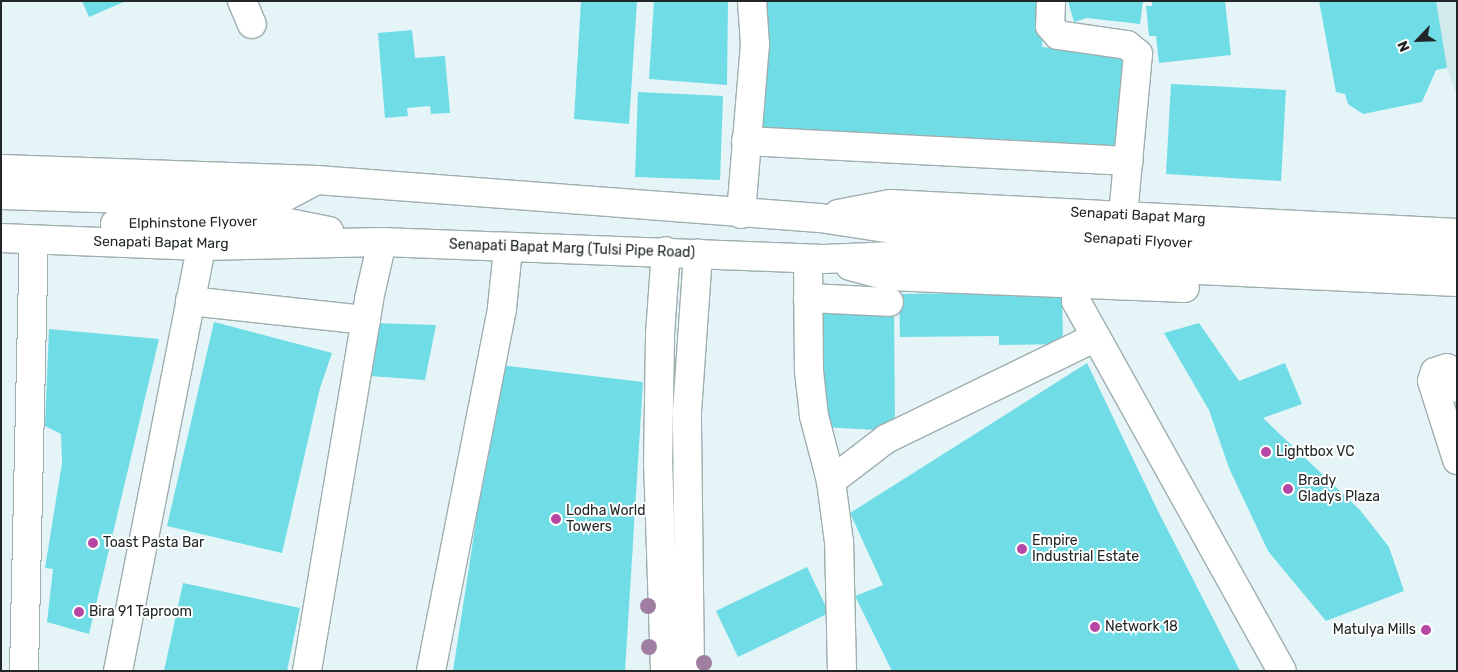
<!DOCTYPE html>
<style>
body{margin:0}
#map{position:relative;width:1458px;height:672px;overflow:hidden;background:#e5f5f7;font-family:Rubik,sans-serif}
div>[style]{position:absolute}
.built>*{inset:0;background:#d1ebed}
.building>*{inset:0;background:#6fdce6}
.roads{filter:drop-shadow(1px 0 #9eaeaf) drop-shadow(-1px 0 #9eaeaf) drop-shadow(0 1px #9eaeaf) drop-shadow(0 -1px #9eaeaf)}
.minor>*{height:28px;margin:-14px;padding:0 14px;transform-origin:14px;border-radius:14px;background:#fff}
.major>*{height:28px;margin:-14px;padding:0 14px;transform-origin:14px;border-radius:14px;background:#fff}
.trees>*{width:16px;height:16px;margin:-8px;border-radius:50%;background:#a07ea2}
.dots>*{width:14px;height:14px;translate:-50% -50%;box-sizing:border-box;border:2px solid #fff;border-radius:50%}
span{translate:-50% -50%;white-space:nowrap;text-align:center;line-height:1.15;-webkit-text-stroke:4px #fff;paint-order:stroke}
.street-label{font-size:14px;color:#212727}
.poi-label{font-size:14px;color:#212727}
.left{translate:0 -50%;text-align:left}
.right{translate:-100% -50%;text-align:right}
.frame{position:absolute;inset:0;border:2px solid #212727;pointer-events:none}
.north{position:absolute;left:1393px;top:15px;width:50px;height:50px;-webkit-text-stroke:4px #fff;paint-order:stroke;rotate:246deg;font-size:14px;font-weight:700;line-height:20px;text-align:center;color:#212727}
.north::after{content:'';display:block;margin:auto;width:18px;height:22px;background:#212727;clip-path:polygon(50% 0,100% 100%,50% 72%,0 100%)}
</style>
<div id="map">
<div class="built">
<div style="clip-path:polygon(1424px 1px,1457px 1px,1457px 97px,1447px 68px)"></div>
</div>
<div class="building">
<div style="clip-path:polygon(82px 1px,126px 1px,89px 17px)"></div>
<div style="clip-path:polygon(581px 1px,637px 1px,629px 124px,574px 119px)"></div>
<div style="clip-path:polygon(654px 1px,728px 1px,727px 85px,649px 79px)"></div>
<div style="clip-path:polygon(756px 1px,1045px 1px,1042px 47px,1123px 55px,1116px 152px,757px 137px)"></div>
<div style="clip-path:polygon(1068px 1px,1143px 1px,1140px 24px,1087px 18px,1074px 22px)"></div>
<div style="clip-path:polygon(1152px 1px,1225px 1px,1231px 55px,1159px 63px,1156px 36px,1149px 36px,1146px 6px,1152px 6px)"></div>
<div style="clip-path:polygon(1319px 1px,1436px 1px,1447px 68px,1436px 70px,1422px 102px,1363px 114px,1348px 104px,1345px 94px,1336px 92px)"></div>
<div style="clip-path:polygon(412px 30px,415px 58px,445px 56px,450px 113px,431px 114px,430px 106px,407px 108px,408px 116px,385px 118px,378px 33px)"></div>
<div style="clip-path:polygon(1171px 84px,1286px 90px,1281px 181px,1166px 174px)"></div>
<div style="clip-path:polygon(638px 92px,723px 96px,720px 180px,635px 177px)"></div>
<div style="clip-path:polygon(1062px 292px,1063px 344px,999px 345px,999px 336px,900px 337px,899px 294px)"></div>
<div style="clip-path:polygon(817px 305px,894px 307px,895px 431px,821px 427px)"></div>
<div style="clip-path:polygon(214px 322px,332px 353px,320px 388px,282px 553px,167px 526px)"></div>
<div style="clip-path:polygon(374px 323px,436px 325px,425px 380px,370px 376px)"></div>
<div style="clip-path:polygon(1199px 323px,1239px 381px,1285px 363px,1302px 404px,1263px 418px,1360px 510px,1389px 547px,1404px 591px,1326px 621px,1268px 551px,1229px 468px,1209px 410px,1164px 333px)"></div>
<div style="clip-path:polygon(49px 329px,159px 339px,89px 634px,47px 622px,53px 569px,45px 568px,62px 463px,61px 434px,45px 426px)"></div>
<div style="clip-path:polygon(1087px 363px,1157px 509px,1240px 671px,892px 671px,855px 596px,883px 585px,850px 513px)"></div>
<div style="clip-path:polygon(500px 365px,643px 382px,625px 671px,453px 671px)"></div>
<div style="clip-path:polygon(807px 567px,829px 613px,738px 657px,716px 611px)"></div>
<div style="clip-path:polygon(183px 583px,300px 608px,287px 671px,164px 671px)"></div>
</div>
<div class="roads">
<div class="minor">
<div style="left:242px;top:1px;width:25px;rotate:67deg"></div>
<div style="left:1051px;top:1px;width:25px;rotate:92deg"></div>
<div style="left:1050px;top:26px;width:12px;rotate:48deg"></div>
<div style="left:1058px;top:35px;width:70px;rotate:8.2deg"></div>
<div style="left:1127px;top:45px;width:14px;rotate:39deg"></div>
<div style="left:1138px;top:54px;width:163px;rotate:95.3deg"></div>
<div style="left:746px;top:141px;width:383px;rotate:3deg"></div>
<div style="left:741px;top:214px;width:170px;rotate:-85.3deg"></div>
<div style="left:755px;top:45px;width:44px;rotate:-93.9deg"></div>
<div style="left:808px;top:259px;width:112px;rotate:89.5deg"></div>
<div style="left:809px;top:371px;width:45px;rotate:83.7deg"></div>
<div style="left:814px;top:416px;width:67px;rotate:75.3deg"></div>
<div style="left:1076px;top:284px;width:17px;rotate:90deg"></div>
<div style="left:1076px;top:301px;width:423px;rotate:60.9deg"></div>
<div style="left:808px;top:298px;width:81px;rotate:2.8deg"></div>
<div style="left:190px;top:301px;width:177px;rotate:6.2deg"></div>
<div style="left:1457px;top:388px;width:22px;rotate:-117deg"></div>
<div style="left:1447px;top:368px;width:13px;rotate:162deg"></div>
<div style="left:1435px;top:372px;width:9px;rotate:108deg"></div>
<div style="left:1432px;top:381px;width:83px;rotate:72.4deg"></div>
<div style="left:24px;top:671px;width:431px;rotate:-88.7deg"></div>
<div style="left:118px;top:671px;width:433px;rotate:-78.9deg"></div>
<div style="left:307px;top:671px;width:377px;rotate:-80.5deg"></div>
<div style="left:369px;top:299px;width:58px;rotate:-77.2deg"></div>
<div style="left:431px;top:671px;width:370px;rotate:-78.9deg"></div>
<div style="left:502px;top:308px;width:59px;rotate:-84.2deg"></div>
<div style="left:665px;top:671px;width:206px;rotate:-91.9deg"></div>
<div style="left:658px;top:465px;width:131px;rotate:-89.1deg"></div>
<div style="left:660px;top:334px;width:83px;rotate:-85.9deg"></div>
<div style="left:690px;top:671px;width:259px;rotate:-90.7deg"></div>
<div style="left:687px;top:412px;width:159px;rotate:-86deg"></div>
<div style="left:842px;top:671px;width:129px;rotate:-91.3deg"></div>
<div style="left:839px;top:542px;width:62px;rotate:-97.5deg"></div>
<div style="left:831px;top:481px;width:69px;rotate:-37.4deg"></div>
<div style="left:886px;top:439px;width:233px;rotate:-25.9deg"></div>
</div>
<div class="major">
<div style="left:1px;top:169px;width:316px;rotate:2deg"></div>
<div style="left:317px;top:180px;width:504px;rotate:4.32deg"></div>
<div style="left:820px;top:218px;width:74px;rotate:8.6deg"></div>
<div style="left:893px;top:229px;width:565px;rotate:2.84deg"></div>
<div style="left:1px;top:195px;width:159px;rotate:1.8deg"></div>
<div style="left:160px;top:200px;width:123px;rotate:-0.9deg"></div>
<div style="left:283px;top:198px;width:38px;rotate:-28deg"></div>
<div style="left:838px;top:214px;width:53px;rotate:-10.9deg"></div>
<div style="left:890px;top:204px;width:568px;rotate:2.93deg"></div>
<div style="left:115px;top:224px;width:164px;rotate:-1deg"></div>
<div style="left:279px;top:221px;width:51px;rotate:11.3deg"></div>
<div style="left:1px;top:238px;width:200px;rotate:2.3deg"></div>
<div style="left:201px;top:246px;width:181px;rotate:-1.3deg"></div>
<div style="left:382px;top:242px;width:442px;rotate:2.2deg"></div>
<div style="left:824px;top:259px;width:70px;rotate:-2.5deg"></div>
<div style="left:894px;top:256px;width:564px;rotate:2.64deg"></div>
<div style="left:850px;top:266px;width:39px;rotate:15deg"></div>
<div style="left:888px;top:276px;width:297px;rotate:2.3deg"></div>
</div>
</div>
<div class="trees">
<div style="left:648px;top:606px"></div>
<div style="left:649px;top:647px"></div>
<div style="left:704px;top:663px"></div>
</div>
<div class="dots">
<div style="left:1266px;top:452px;background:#b647a5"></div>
<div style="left:1288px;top:489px;background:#b647a5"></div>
<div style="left:556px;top:519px;background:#b647a5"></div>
<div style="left:93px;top:543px;background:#b647a5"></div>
<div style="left:1022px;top:549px;background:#b647a5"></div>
<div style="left:79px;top:612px;background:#b647a5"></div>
<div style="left:1095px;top:627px;background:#b647a5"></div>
<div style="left:1426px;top:630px;background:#b647a5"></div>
</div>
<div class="street-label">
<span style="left:1138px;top:216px;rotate:3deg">Senapati Bapat Marg</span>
<span style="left:193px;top:223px;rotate:-1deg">Elphinstone Flyover</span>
<span style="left:1138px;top:241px;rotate:3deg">Senapati Flyover</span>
<span style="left:161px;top:243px;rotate:1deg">Senapati Bapat Marg</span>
<span style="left:572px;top:249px;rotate:2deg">Senapati Bapat Marg (Tulsi Pipe Road)</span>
</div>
<div class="poi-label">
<span class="left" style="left:1276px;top:452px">Lightbox VC</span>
<span class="left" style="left:1298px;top:489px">Brady<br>Gladys Plaza</span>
<span class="left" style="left:566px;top:519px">Lodha World<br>Towers</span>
<span class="left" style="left:1032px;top:549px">Empire<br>Industrial Estate</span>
<span class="left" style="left:103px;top:543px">Toast Pasta Bar</span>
<span class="left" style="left:89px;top:612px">Bira 91 Taproom</span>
<span class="left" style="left:1105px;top:627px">Network 18</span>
<span class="right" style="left:1416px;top:630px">Matulya Mills</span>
</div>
<div class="frame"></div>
<div class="north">N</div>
</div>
